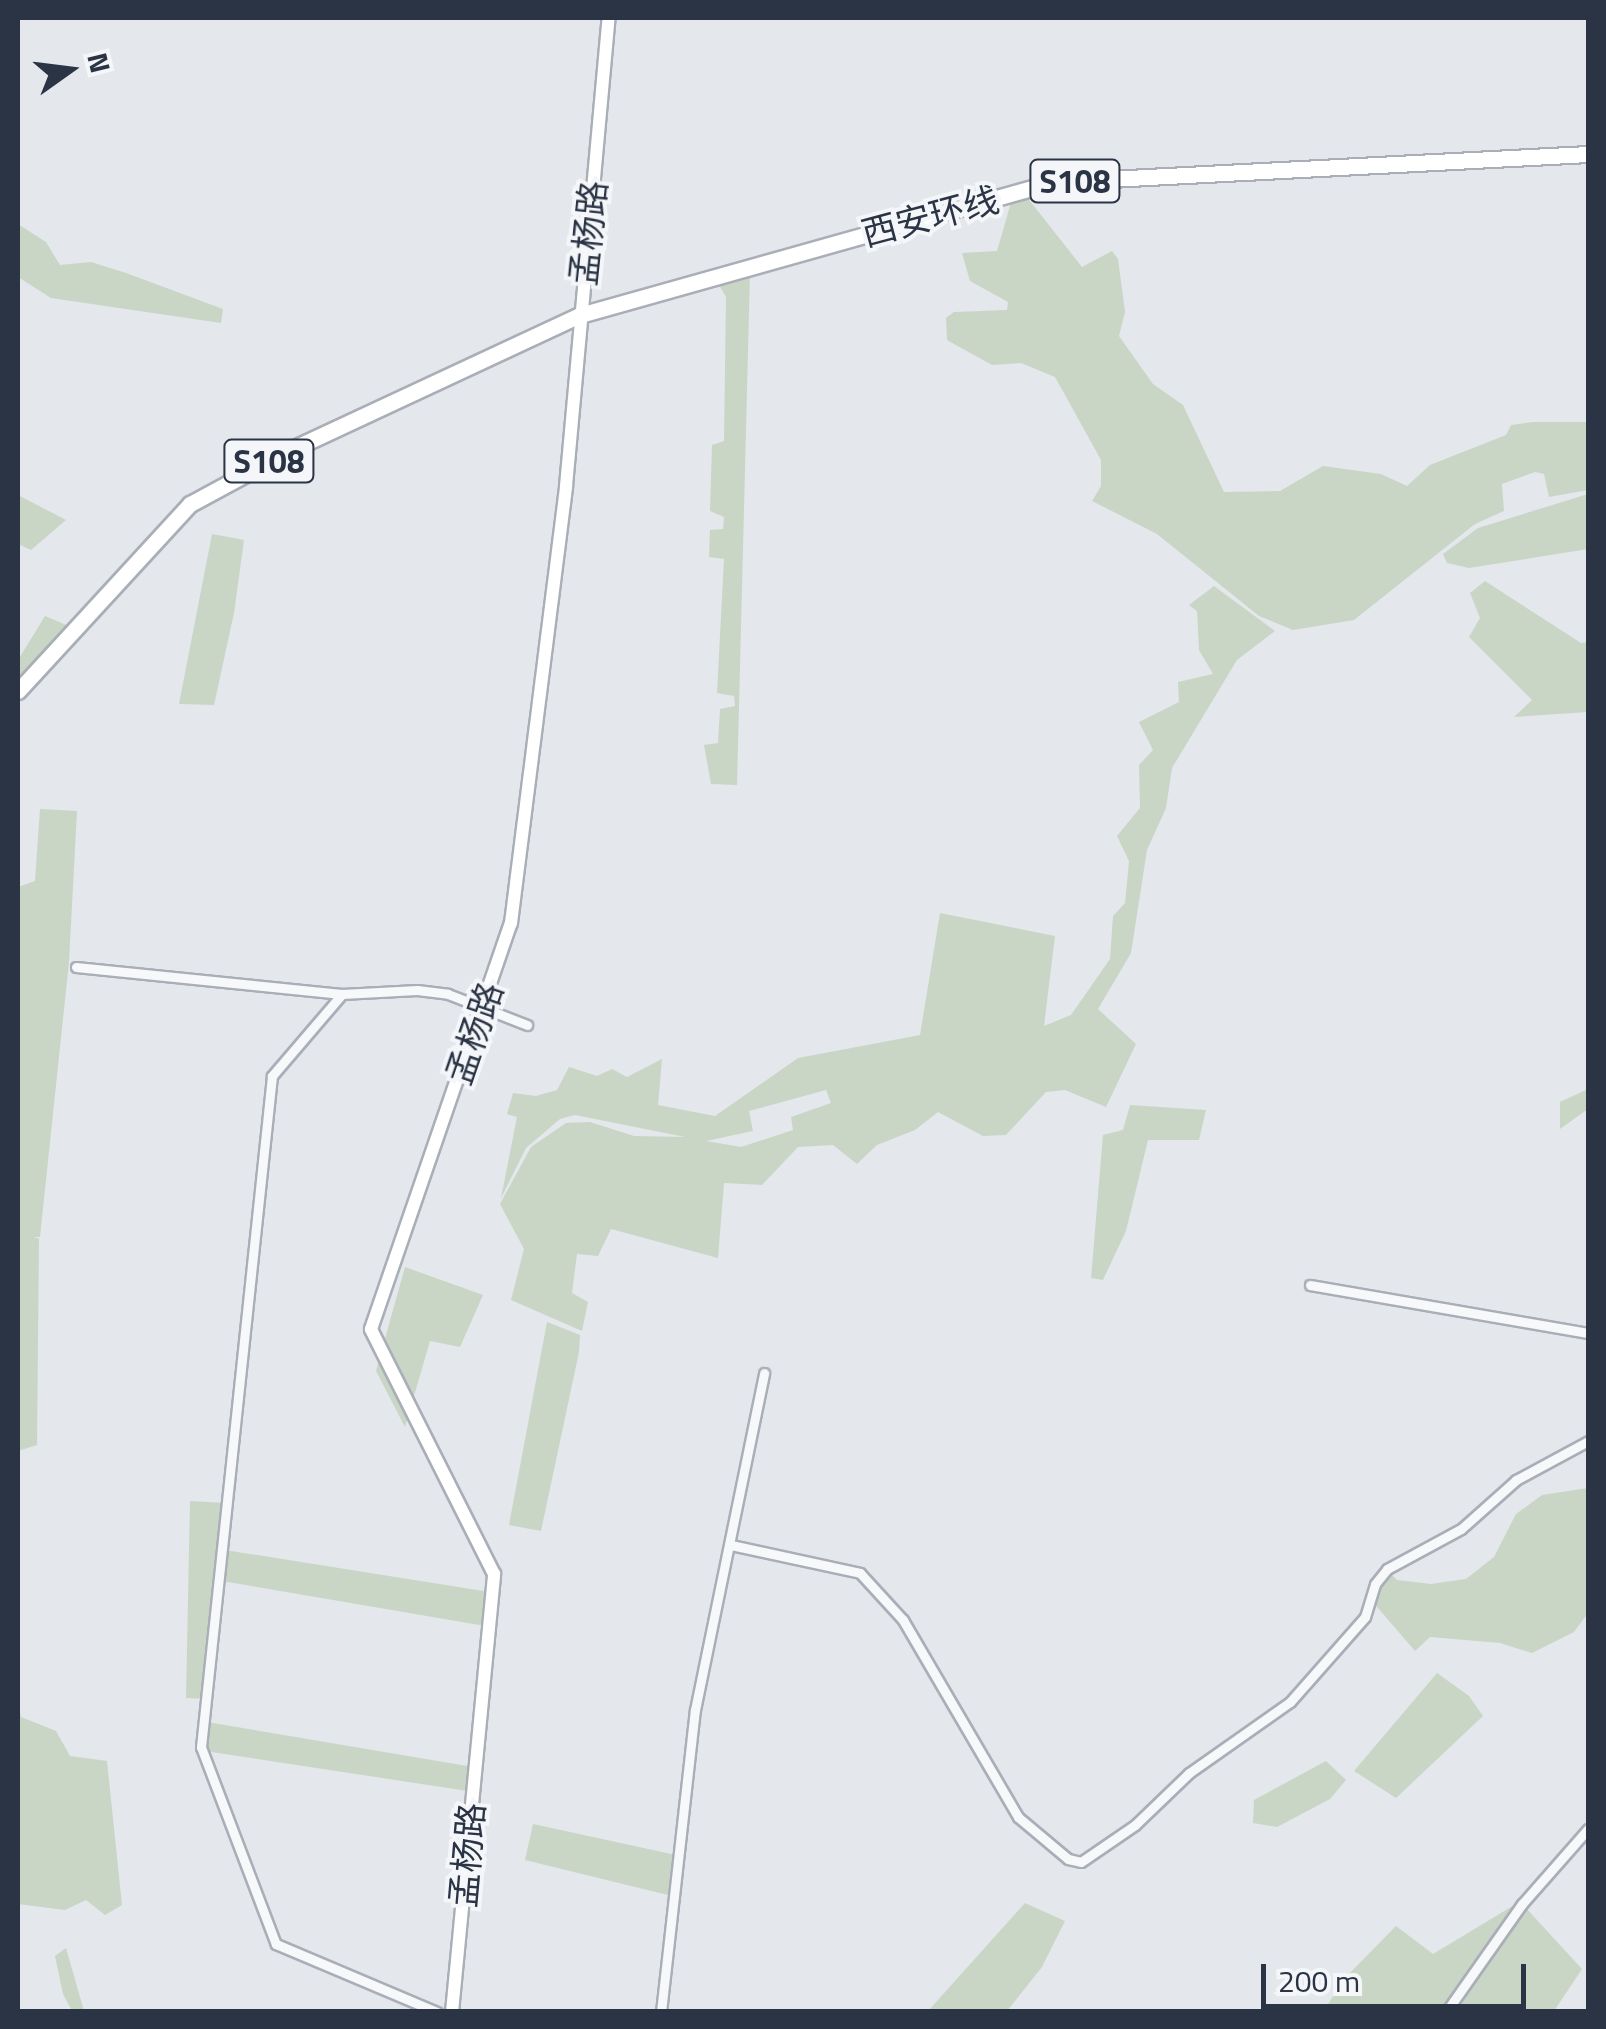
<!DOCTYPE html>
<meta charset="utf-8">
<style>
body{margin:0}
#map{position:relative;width:1606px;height:2029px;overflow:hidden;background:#e4e7ec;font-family:"Titillium Web","Noto Sans SC",sans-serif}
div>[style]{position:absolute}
.green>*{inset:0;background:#c9d6c5}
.roads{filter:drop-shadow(2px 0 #a9aeb7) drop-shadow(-2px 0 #a9aeb7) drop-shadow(0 2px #a9aeb7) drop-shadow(0 -2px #a9aeb7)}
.street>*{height:9px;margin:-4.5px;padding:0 4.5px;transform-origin:4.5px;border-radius:4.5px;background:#f7f8fa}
.secondary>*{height:12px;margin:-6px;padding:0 6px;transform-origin:6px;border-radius:6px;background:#fff}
.primary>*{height:15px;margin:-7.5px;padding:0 7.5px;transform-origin:7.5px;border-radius:7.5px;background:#fff}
span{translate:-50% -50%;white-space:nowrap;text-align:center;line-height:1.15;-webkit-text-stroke:8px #f4f6f9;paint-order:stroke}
.shield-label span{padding:2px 8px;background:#f4f6f9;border:2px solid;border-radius:8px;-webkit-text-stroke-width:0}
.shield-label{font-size:32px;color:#2b3445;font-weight:700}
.street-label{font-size:35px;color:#2b3445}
.frame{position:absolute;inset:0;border:20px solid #2b3445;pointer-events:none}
.north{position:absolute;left:20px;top:20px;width:100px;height:100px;-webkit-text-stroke:8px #f4f6f9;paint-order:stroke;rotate:76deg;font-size:28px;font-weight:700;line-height:40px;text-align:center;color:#2b3445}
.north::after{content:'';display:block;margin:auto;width:35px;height:45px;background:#2b3445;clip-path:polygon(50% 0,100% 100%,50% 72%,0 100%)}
.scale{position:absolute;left:1261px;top:1964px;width:265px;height:45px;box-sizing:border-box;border:5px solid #2b3445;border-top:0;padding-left:12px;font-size:30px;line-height:35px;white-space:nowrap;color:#2b3445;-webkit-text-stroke:8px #f4f6f9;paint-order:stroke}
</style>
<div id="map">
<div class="green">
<div style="clip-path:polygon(1026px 196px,1082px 267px,1112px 251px,1118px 259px,1125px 312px,1119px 336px,1153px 384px,1183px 405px,1224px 492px,1280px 491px,1323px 466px,1381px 474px,1407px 486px,1430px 465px,1506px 435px,1511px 425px,1533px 422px,1588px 422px,1588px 490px,1549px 497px,1544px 474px,1535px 472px,1502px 484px,1504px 511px,1475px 524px,1354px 620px,1293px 630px,1259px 616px,1157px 534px,1092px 501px,1101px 486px,1101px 460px,1055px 377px,1021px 363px,992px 365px,947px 340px,946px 318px,954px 312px,1007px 310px,1008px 302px,970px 281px,962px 253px,997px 251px,1012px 199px)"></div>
<div style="clip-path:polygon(18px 224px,46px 242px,60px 265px,91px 262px,126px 273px,223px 309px,221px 323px,51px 298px,18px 277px)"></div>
<div style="clip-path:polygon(750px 272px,737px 785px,711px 784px,704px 745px,718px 743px,720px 709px,735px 706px,734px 696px,717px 693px,724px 559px,709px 557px,710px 530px,723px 529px,724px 517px,710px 511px,712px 445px,724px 441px,726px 297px,718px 283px)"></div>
<div style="clip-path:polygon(1588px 494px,1588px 549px,1469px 568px,1447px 563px,1443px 554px,1478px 528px)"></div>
<div style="clip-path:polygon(18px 495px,66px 520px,31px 550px,18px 544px)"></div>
<div style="clip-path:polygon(212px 534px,244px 540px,234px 613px,214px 705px,179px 704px)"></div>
<div style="clip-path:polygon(1485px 581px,1581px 643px,1588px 642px,1588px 712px,1514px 717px,1532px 700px,1469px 637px,1480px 618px,1470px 593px)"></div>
<div style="clip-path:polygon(evenodd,1214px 586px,1275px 631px,1237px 660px,1172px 768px,1166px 808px,1147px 850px,1131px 953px,1098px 1009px,1136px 1044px,1106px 1107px,1065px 1090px,1046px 1092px,1006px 1135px,983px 1136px,938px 1112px,915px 1130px,877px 1145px,857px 1164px,833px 1145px,798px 1147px,762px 1185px,724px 1183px,718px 1258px,611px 1229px,598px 1256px,577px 1254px,572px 1293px,588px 1302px,582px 1331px,511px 1300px,524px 1249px,500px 1204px,531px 1147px,566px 1123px,590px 1122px,634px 1136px,685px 1137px,575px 1115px,560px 1119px,526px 1148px,501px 1198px,517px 1117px,507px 1114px,513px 1093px,536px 1096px,557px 1090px,569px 1067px,597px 1076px,612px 1069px,627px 1077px,662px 1059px,658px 1105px,715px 1116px,798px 1058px,920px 1035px,940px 913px,1055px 936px,1044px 1026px,1071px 1015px,1110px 959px,1113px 916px,1125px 903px,1129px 861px,1117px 836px,1140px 808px,1139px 765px,1153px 750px,1139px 722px,1179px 702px,1178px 682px,1213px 674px,1199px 650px,1197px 611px,1189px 605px,1214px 586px,826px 1090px,831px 1103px,791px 1117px,793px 1130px,741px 1147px,706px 1141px,753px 1131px,749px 1111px,826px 1090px)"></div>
<div style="clip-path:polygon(45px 616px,71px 627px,18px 688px,18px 660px)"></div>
<div style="clip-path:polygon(40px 809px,77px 811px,69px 962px,40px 1237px,34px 1237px,39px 1239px,37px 1445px,18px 1451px,18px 887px,35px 881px)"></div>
<div style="clip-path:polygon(1588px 1089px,1588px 1109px,1560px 1129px,1560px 1102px)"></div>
<div style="clip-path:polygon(1130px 1105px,1206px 1110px,1199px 1140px,1148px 1140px,1126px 1231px,1103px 1280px,1091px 1278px,1103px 1135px,1123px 1130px)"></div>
<div style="clip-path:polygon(405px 1267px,483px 1295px,460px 1347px,430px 1341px,405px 1427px,376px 1371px)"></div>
<div style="clip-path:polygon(547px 1322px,580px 1335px,579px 1352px,541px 1531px,509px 1525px)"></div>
<div style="clip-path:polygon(1588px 1488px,1588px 1613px,1574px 1632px,1532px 1653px,1500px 1643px,1430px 1637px,1415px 1651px,1372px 1601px,1389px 1572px,1397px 1580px,1431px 1584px,1466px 1579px,1494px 1557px,1516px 1514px,1542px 1495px)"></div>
<div style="clip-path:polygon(190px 1501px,225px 1503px,206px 1699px,186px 1698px)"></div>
<div style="clip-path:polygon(225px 1550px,496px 1593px,497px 1628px,222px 1581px)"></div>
<div style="clip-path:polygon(1437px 1673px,1469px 1696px,1483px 1716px,1396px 1798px,1354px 1771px)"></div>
<div style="clip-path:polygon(18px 1703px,21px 1717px,56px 1731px,70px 1756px,107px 1761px,122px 1905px,105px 1915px,86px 1900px,65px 1910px,18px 1904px)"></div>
<div style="clip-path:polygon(207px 1722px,479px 1768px,474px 1792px,205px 1751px)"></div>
<div style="clip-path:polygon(1326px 1761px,1346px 1780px,1330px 1799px,1277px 1827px,1253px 1823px,1254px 1800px)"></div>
<div style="clip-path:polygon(533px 1824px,676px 1855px,672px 1896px,525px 1860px)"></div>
<div style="clip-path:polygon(1521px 1901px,1445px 2011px,1323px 2012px,1345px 1978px,1396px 1926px,1433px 1954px)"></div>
<div style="clip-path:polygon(1025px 1903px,1065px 1921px,1042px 1967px,1007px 2011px,928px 2011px)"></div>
<div style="clip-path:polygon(1525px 1907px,1582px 1969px,1554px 2011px,1453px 2012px)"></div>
<div style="clip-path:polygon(66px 1948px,84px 2011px,72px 2011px,63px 1994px,55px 1956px)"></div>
</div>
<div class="roads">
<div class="street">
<div style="left:76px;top:967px;width:267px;rotate:5.8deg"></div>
<div style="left:342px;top:994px;width:75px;rotate:-3.1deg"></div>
<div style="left:417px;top:990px;width:31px;rotate:7deg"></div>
<div style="left:448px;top:994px;width:85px;rotate:21.4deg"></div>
<div style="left:342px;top:994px;width:108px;rotate:130.5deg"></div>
<div style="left:272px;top:1076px;width:675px;rotate:96.04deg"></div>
<div style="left:201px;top:1747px;width:211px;rotate:69.2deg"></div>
<div style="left:276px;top:1944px;width:175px;rotate:22.9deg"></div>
<div style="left:1310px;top:1285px;width:282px;rotate:9.8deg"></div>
<div style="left:731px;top:1545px;width:132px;rotate:12.2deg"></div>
<div style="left:860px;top:1573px;width:64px;rotate:47.5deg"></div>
<div style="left:903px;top:1620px;width:228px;rotate:59.7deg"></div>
<div style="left:1018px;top:1817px;width:65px;rotate:40deg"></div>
<div style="left:1068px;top:1859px;width:13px;rotate:13deg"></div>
<div style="left:1081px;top:1862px;width:65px;rotate:-34.4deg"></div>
<div style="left:1135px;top:1825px;width:75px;rotate:-43.9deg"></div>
<div style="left:1189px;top:1773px;width:123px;rotate:-35.1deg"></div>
<div style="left:1290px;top:1702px;width:113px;rotate:-48.6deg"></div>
<div style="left:1365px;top:1617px;width:34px;rotate:-73deg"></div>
<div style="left:1375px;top:1584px;width:19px;rotate:-51deg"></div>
<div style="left:1387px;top:1569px;width:84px;rotate:-28.4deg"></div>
<div style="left:1461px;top:1529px;width:74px;rotate:-41.7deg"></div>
<div style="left:1516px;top:1480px;width:82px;rotate:-28.4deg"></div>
<div style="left:661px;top:2012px;width:304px;rotate:-83.6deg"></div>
<div style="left:695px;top:1710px;width:344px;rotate:-78.4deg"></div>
<div style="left:1446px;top:2012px;width:132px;rotate:-54.9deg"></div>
<div style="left:1522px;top:1904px;width:100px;rotate:-48.7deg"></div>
</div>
<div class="secondary">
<div style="left:452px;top:2012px;width:440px;rotate:-84.5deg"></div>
<div style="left:494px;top:1574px;width:274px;rotate:-116.7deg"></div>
<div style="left:371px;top:1329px;width:429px;rotate:-71deg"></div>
<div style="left:511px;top:923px;width:440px;rotate:-82.8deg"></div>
<div style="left:566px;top:486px;width:470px;rotate:-84.8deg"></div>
</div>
<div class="primary">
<div style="left:18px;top:691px;width:254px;rotate:-47.4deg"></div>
<div style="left:190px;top:504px;width:111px;rotate:-28.4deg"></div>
<div style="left:288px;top:451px;width:322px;rotate:-25deg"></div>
<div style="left:580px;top:315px;width:490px;rotate:-15.7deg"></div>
<div style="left:1052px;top:182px;width:537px;rotate:-2.99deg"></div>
</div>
</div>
<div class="shield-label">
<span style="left:1075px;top:181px">S108</span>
<span style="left:269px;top:461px">S108</span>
</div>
<div class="street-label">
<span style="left:930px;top:216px;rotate:-15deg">西安环线</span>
<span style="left:588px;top:233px;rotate:-84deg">孟杨路</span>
<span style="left:474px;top:1033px;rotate:-71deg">孟杨路</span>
<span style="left:467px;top:1855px;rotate:-85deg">孟杨路</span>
</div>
<div class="frame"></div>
<div class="north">N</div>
<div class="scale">200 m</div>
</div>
